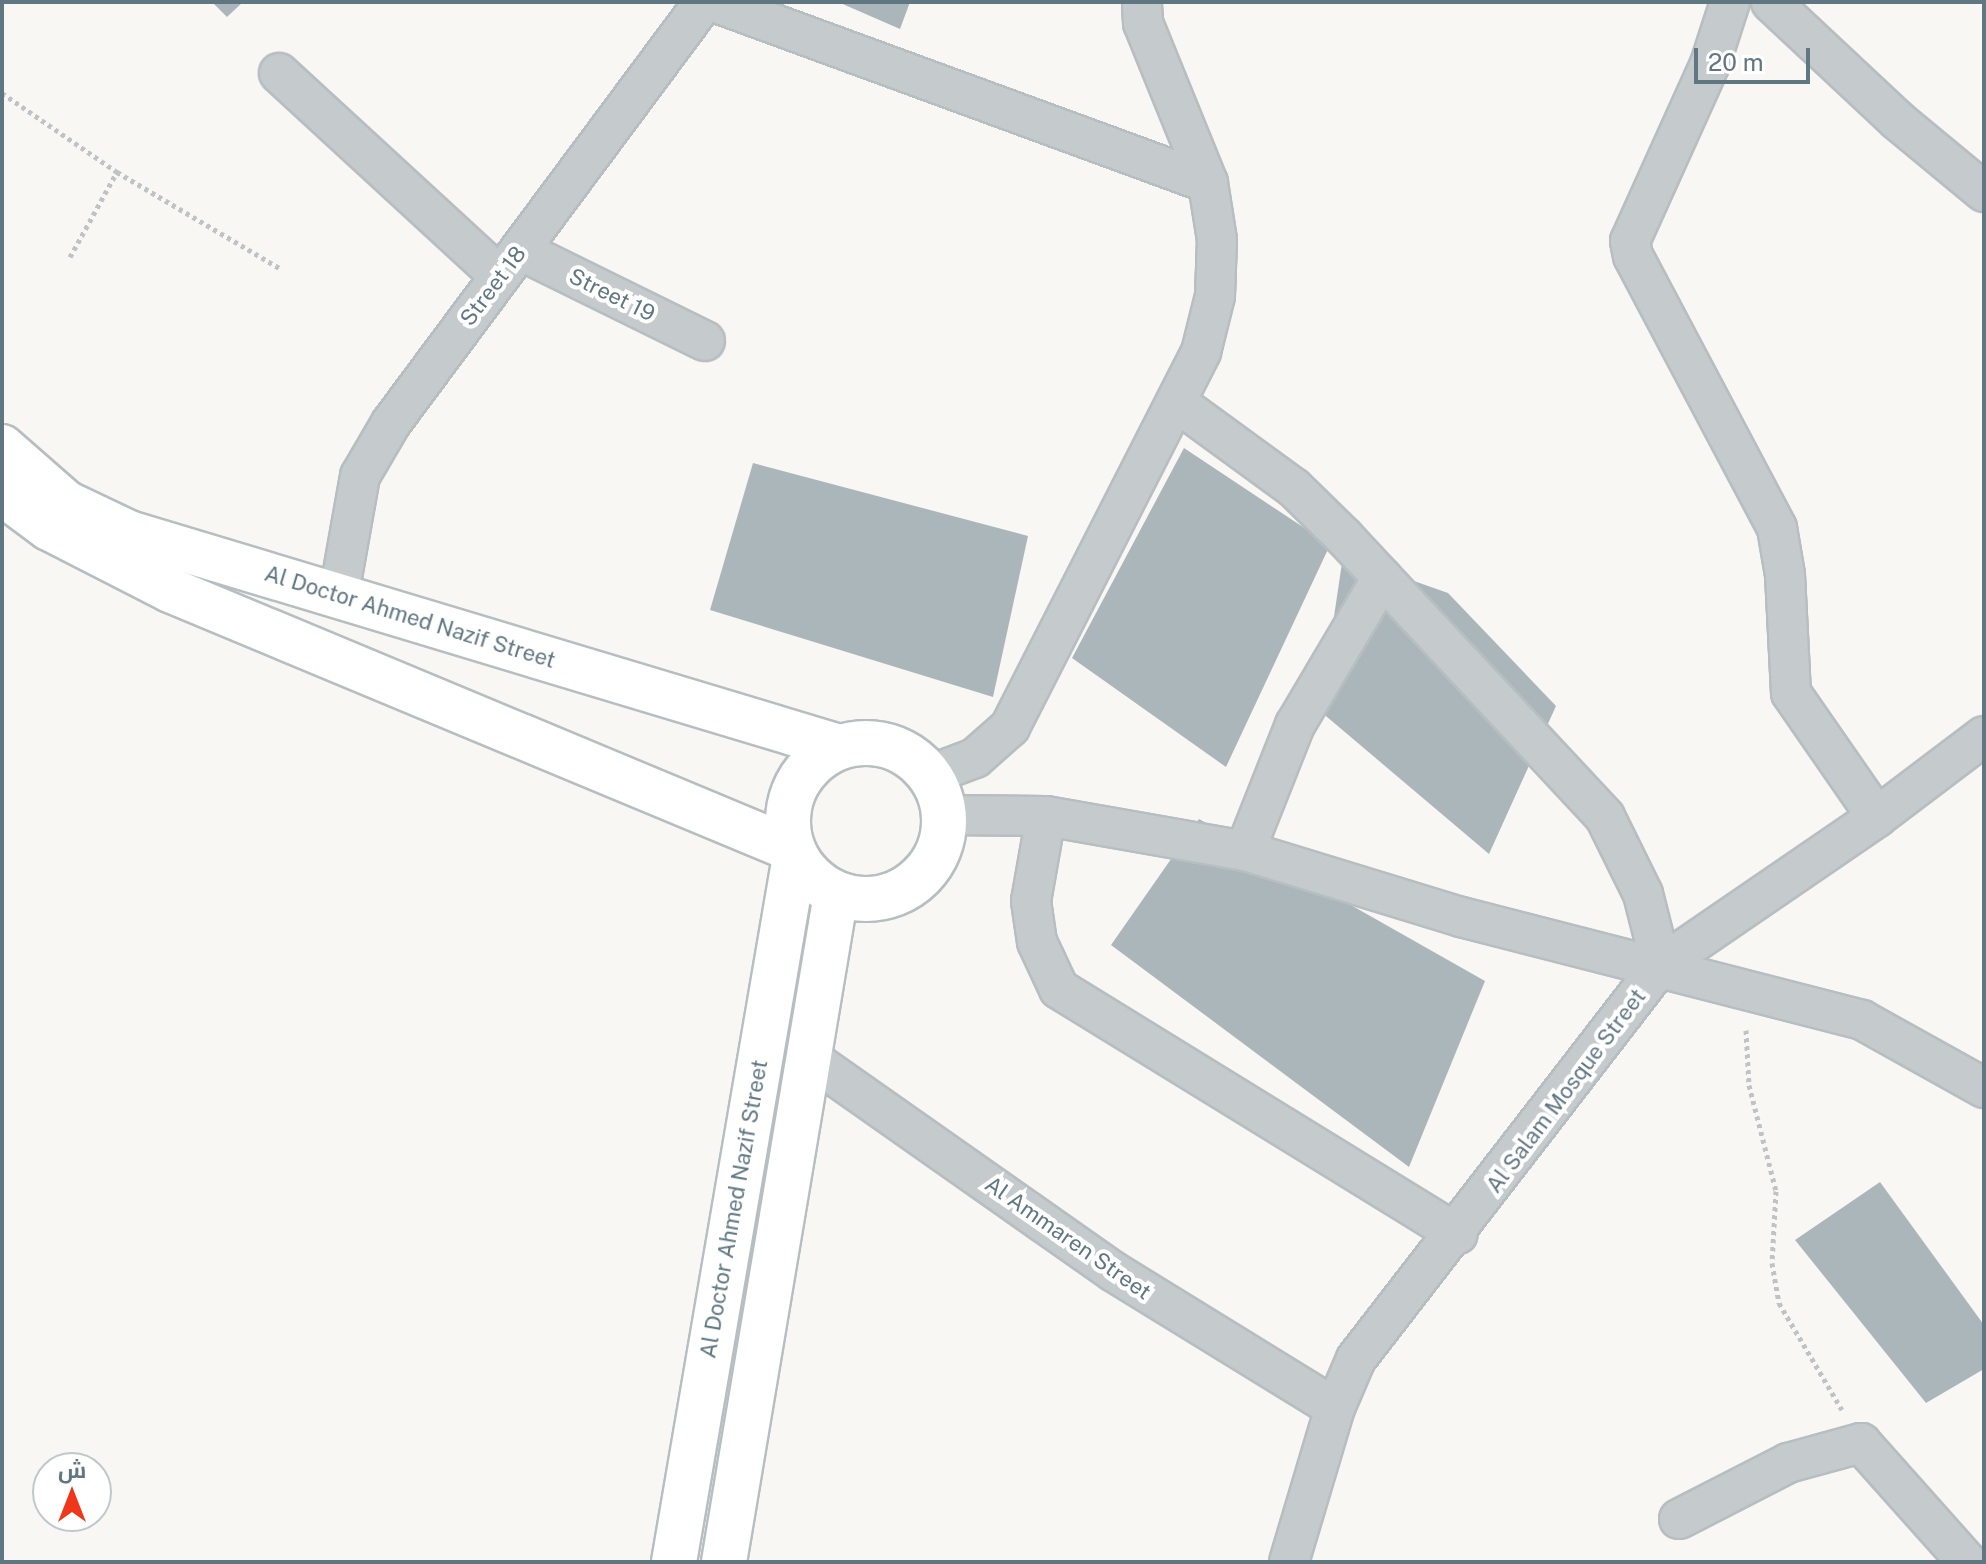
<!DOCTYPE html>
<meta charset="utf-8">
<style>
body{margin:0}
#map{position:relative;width:1986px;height:1564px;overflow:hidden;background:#f8f7f4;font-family:"Public Sans",Cairo,sans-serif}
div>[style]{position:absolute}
.building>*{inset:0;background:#abb6ba}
.path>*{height:5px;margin-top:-2.5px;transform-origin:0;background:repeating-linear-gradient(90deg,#c0c3c5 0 4px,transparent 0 8px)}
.roads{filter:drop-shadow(2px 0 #b7bec1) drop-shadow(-2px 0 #b7bec1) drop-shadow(0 2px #b7bec1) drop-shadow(0 -2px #b7bec1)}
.minor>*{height:38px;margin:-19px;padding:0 19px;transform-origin:19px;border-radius:19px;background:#c5cacd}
.secondary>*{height:44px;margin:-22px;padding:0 22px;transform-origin:22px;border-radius:22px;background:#fff}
.secondary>.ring{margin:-22px;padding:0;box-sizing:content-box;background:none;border:44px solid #fff;border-radius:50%}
span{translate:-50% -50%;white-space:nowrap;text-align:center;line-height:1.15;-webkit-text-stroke:8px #fff;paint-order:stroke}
.street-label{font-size:22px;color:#607782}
.frame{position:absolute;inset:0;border:4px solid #607782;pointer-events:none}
.north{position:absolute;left:32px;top:1452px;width:80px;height:80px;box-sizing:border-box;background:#fff;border:2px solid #bfc9cd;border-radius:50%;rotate:0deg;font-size:22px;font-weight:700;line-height:32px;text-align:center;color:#607782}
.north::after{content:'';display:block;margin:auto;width:28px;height:36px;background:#f0371c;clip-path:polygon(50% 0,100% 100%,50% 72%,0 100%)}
.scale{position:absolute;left:1694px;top:48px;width:116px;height:36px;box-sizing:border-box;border:4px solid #607782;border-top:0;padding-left:10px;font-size:24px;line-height:28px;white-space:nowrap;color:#607782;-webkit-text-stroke:6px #fff;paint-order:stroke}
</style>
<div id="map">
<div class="building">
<div style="clip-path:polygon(212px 2px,243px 2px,227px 17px)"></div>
<div style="clip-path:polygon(838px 2px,910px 2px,900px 29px)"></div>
<div style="clip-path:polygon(1184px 448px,1330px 545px,1226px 767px,1072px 658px)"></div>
<div style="clip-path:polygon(753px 463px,1028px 536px,993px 697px,710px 610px)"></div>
<div style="clip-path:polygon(1343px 556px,1448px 593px,1556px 706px,1489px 854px,1320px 711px)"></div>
<div style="clip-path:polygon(1199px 819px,1485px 981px,1409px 1167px,1111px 945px)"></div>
<div style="clip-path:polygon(1880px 1182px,1984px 1325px,1984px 1369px,1926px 1403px,1795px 1240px)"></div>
</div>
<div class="path">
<div style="left:2px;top:93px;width:140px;rotate:34.5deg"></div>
<div style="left:117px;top:172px;width:191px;rotate:30.6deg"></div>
<div style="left:70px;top:257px;width:97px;rotate:-61.1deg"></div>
<div style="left:1746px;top:1030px;width:55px;rotate:86.9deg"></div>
<div style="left:1749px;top:1085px;width:109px;rotate:75.7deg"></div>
<div style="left:1776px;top:1191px;width:72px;rotate:93.2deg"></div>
<div style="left:1772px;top:1263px;width:41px;rotate:80.1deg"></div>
<div style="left:1779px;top:1303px;width:124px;rotate:59.5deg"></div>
</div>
<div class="roads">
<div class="minor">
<div style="left:714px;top:2px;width:526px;rotate:20.12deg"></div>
<div style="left:1730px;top:2px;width:65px;rotate:107.9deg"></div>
<div style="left:1710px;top:64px;width:194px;rotate:114.3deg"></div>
<div style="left:1630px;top:241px;width:15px;rotate:79deg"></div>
<div style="left:1633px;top:256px;width:308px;rotate:62.1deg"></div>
<div style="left:1777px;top:528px;width:48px;rotate:80.3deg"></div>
<div style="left:1785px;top:575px;width:118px;rotate:87.1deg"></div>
<div style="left:1791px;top:693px;width:151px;rotate:55.3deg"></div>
<div style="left:1771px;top:2px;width:173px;rotate:43.1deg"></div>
<div style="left:1897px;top:120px;width:113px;rotate:39.6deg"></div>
<div style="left:279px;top:73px;width:300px;rotate:42.6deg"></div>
<div style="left:520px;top:250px;width:206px;rotate:26.2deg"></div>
<div style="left:1176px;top:402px;width:146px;rotate:36.1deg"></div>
<div style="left:1294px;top:488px;width:71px;rotate:44.4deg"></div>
<div style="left:1345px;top:538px;width:381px;rotate:47deg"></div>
<div style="left:1605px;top:817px;width:86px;rotate:63.7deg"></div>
<div style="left:1643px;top:894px;width:73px;rotate:75.8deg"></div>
<div style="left:339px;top:594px;width:120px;rotate:-79.9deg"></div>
<div style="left:360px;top:476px;width:61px;rotate:-59.7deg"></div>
<div style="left:391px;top:423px;width:525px;rotate:-53.37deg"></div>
<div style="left:930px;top:775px;width:48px;rotate:-20.7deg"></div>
<div style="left:975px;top:758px;width:47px;rotate:-41.5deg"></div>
<div style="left:1010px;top:727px;width:421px;rotate:-63deg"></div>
<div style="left:1201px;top:352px;width:58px;rotate:-76deg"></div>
<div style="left:1215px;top:296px;width:56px;rotate:-88deg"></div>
<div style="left:1217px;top:240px;width:58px;rotate:-99deg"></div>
<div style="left:1208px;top:183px;width:173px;rotate:-112.1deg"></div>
<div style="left:1143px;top:23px;width:21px;rotate:-93deg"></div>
<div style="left:945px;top:815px;width:101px;rotate:0.6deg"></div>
<div style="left:1046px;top:816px;width:202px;rotate:10deg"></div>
<div style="left:1245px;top:851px;width:226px;rotate:17deg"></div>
<div style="left:1461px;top:917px;width:414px;rotate:14.4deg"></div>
<div style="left:1862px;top:1020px;width:140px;rotate:29.1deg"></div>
<div style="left:1046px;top:816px;width:86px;rotate:100deg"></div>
<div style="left:1031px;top:901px;width:41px;rotate:81.7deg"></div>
<div style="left:1037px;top:942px;width:52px;rotate:64.9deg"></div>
<div style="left:1059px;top:989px;width:468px;rotate:31.6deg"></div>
<div style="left:1245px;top:851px;width:136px;rotate:-68.4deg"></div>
<div style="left:1295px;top:725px;width:171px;rotate:-59.4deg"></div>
<div style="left:808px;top:1057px;width:374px;rotate:35.1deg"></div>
<div style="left:1114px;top:1272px;width:259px;rotate:31.6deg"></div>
<div style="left:1679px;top:1519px;width:123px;rotate:-27.2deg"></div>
<div style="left:1788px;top:1463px;width:76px;rotate:-15.3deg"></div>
<div style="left:1861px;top:1443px;width:159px;rotate:48.3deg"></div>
<div style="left:1289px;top:1562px;width:161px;rotate:-73.4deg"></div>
<div style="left:1335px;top:1408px;width:53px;rotate:-66.8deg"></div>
<div style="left:1356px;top:1359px;width:498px;rotate:-52.3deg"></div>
<div style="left:1661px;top:965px;width:262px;rotate:-34.4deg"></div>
<div style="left:1877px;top:817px;width:134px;rotate:-37.1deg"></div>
</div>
<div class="secondary">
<div style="left:2px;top:447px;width:85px;rotate:41.2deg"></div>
<div style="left:66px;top:503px;width:70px;rotate:25.5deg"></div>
<div style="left:129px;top:533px;width:742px;rotate:16.77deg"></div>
<div style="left:2px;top:493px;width:59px;rotate:36.7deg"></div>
<div style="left:49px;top:528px;width:136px;rotate:27.1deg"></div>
<div style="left:170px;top:590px;width:674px;rotate:22.61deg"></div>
<div class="ring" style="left:788px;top:743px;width:112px;height:112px"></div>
<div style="left:674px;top:1562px;width:716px;rotate:-80.27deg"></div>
<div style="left:724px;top:1562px;width:677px;rotate:-80.48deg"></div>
</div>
</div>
<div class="street-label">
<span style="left:493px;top:286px;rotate:-53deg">Street 18</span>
<span style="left:612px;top:295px;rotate:26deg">Street 19</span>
<span style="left:410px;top:617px;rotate:17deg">Al Doctor Ahmed Nazif Street</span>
<span style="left:1566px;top:1091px;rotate:-53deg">Al Salam Mosque Street</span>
<span style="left:734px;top:1209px;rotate:-80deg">Al Doctor Ahmed Nazif Street</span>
<span style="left:1068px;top:1238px;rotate:35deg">Al Ammaren Street</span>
</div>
<div class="frame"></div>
<div class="north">ش</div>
<div class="scale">20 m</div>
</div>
